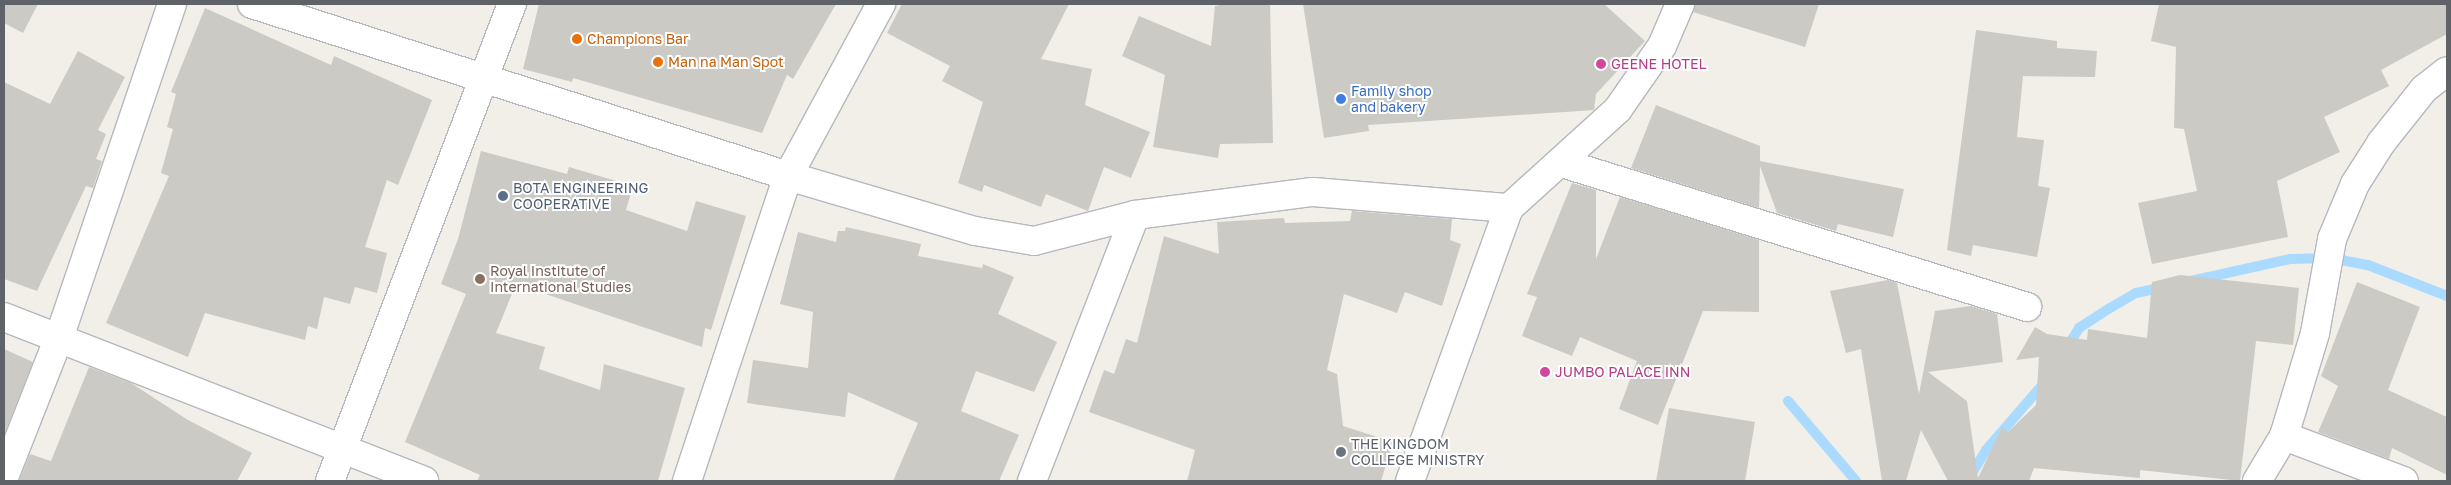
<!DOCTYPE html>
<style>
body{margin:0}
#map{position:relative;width:2451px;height:485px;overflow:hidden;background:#f1efe8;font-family:"Golos Text",sans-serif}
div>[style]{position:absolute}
.stream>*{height:10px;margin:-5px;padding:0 5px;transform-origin:5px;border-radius:5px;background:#aadaff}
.building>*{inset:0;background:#cccac5}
.roads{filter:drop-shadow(1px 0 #b5b8bc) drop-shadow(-1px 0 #b5b8bc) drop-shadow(0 1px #b5b8bc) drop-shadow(0 -1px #b5b8bc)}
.minor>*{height:28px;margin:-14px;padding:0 14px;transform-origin:14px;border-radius:14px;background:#fff}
.dots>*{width:14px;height:14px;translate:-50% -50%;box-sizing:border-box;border:2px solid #fff;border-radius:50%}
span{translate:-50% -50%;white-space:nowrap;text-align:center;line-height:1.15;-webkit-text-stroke:4px #fff;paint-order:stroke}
.food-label{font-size:14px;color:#c56008}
.left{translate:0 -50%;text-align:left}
.hotel-label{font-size:14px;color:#b23c85}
.shop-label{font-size:14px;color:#366cbe}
.service-label{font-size:14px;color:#4e5e75}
.education-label{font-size:14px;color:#785e54}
.worship-label{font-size:14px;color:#5b616d}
.frame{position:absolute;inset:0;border:5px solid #5f6368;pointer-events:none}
</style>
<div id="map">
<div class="stream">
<div style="left:2191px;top:281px;width:101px;rotate:-12.5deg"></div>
<div style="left:2290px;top:259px;width:41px;rotate:-1.4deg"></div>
<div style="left:2331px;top:258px;width:38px;rotate:11deg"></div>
<div style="left:2368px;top:265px;width:85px;rotate:21.4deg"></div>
<div style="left:2066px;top:349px;width:25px;rotate:-58deg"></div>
<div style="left:2079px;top:328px;width:37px;rotate:-33deg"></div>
<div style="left:2110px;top:308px;width:30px;rotate:-30deg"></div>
<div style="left:2136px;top:293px;width:30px;rotate:-12deg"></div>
<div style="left:1788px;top:401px;width:105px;rotate:49.6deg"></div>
<div style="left:1967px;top:481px;width:36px;rotate:-58deg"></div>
<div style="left:1986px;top:450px;width:90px;rotate:-49.1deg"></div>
</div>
<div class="building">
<div style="clip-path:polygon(4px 4px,38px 4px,23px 33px,4px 23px)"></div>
<div style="clip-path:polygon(539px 4px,836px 4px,793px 79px,787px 75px,762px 133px,573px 78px,572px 82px,523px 69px)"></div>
<div style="clip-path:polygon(902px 4px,1069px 4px,1041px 59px,1092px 69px,1085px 105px,1150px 132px,1131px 178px,1104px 167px,1088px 211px,1046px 194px,1041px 207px,984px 185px,982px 192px,958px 183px,983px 102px,942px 81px,950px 66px,887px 33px)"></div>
<div style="clip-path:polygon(1226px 4px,1270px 4px,1273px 143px,1220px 144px,1218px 158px,1153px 147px,1165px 75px,1122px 56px,1139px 16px,1211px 46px,1215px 6px)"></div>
<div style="clip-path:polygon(1303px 4px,1604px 4px,1645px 41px,1596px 94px,1594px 110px,1368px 125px,1369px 131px,1324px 138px)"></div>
<div style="clip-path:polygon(1695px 4px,1819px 4px,1805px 47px,1693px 12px)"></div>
<div style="clip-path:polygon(2159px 4px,2447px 4px,2447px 34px,2381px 70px,2389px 86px,2324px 117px,2340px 152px,2277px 181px,2288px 237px,2152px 264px,2138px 203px,2197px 191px,2184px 129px,2174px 128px,2176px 47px,2151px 41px)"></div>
<div style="clip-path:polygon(205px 8px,331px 65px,334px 56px,432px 100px,398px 185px,387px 180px,365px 247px,387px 253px,377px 293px,355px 287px,350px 304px,324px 297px,317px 329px,308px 326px,305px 340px,205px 313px,188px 357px,106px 323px,169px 176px,161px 173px,173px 129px,167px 127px,176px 94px,171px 92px)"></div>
<div style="clip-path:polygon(1976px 30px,2057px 41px,2057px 48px,2097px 51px,2095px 77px,2023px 76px,2017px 137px,2044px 140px,2038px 186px,2050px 188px,2037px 257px,1973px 245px,1971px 256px,1947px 250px)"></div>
<div style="clip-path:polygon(78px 51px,125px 77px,98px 130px,106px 134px,96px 159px,102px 161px,93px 188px,86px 186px,37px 291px,4px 279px,4px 82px,50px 104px)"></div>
<div style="clip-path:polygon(1656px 105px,1760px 146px,1760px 161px,1904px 189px,1893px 237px,1838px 224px,1836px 231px,1777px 213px,1760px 166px,1759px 208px,1631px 168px)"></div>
<div style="clip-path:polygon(481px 151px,567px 174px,569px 167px,633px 186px,626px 210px,687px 231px,696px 201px,746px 216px,711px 330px,705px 328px,702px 347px,516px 284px,496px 333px,545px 347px,539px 369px,600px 390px,604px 364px,685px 388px,658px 481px,477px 481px,480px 475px,405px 442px,466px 294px,441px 284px,458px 239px)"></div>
<div style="clip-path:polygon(1572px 183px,1596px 190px,1596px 259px,1620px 197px,1759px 240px,1759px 312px,1703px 311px,1658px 425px,1619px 409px,1637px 361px,1580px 337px,1572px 356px,1522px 336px,1537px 297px,1527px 294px)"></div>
<div style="clip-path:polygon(1352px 211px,1452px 219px,1450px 240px,1461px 244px,1442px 306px,1405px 292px,1397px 313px,1344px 294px,1327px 370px,1337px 374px,1343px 426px,1393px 442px,1381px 481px,1187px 481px,1195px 450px,1089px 412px,1104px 370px,1114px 374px,1126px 339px,1137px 343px,1164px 236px,1219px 254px,1217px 222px,1284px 218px,1285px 223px,1350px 221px)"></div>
<div style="clip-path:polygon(846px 227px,921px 244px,918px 256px,982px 268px,983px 264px,1014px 277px,998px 314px,1057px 342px,1034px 392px,976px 371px,961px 411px,1019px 435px,999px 481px,893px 481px,918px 423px,848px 392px,845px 417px,747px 403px,753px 360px,808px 368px,813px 312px,780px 304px,798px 232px,836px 242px,838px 231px,845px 231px)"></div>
<div style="clip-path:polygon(2180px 275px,2299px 288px,2293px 345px,2256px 341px,2240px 481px,2140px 470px,2140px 478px,2034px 468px,2029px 481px,1948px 481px,1921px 430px,1906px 481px,1882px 481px,1861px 349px,1846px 353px,1830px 291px,1888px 280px,1897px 283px,1919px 394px,1935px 311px,1971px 306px,1997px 314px,2003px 362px,1928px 372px,1967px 401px,1978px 478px,2002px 427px,2008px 432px,2036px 405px,2039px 357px,2016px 360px,2035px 327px,2047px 334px,2087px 340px,2088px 329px,2147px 338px,2152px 282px)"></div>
<div style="clip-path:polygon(2357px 282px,2420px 307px,2388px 390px,2447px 417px,2447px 475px,2392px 448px,2389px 459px,2318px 432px,2338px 386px,2321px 376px)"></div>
<div style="clip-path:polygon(4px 349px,33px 362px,4px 435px)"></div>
<div style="clip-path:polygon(89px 367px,131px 383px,188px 420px,252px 453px,237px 481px,19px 481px,30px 454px,51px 461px)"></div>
<div style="clip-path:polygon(1669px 408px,1755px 422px,1745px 481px,1656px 481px)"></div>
</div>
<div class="roads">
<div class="minor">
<div style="left:252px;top:4px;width:563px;rotate:17.79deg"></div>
<div style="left:788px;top:176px;width:195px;rotate:16.4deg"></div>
<div style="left:975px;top:231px;width:60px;rotate:9.6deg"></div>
<div style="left:1034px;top:241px;width:104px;rotate:-14.4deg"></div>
<div style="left:1135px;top:215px;width:179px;rotate:-7.4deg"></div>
<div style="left:1313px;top:192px;width:197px;rotate:4.7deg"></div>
<div style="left:1562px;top:163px;width:487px;rotate:17.2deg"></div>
<div style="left:4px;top:317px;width:451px;rotate:21.3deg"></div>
<div style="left:2284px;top:436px;width:128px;rotate:20.6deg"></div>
<div style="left:4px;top:477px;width:153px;rotate:-68.5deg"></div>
<div style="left:60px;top:335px;width:349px;rotate:-71.3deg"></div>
<div style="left:330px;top:481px;width:511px;rotate:-69.12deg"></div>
<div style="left:687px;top:481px;width:321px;rotate:-71.7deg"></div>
<div style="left:788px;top:176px;width:196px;rotate:-61.6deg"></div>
<div style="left:1032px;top:481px;width:285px;rotate:-68.8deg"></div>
<div style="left:1410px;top:481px;width:290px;rotate:-70.1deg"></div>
<div style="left:1509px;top:208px;width:147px;rotate:-42.2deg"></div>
<div style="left:1618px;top:109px;width:77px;rotate:-55.1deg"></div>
<div style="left:1662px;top:46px;width:46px;rotate:-66.8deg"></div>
<div style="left:2257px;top:481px;width:52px;rotate:-59deg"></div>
<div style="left:2284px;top:436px;width:108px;rotate:-73.2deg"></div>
<div style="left:2315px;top:333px;width:96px;rotate:-79.7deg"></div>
<div style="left:2332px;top:239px;width:60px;rotate:-67.3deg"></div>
<div style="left:2355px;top:184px;width:49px;rotate:-57.6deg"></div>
<div style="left:2381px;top:143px;width:69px;rotate:-51.5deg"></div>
<div style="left:2424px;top:89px;width:29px;rotate:-38deg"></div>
</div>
</div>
<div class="dots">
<div style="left:577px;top:39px;background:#e8710a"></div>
<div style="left:658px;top:62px;background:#e8710a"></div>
<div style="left:1601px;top:64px;background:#d1479c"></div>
<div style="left:1341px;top:99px;background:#3f7fe0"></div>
<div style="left:503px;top:196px;background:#5c6f8a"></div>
<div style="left:480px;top:279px;background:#8d6e63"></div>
<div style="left:1545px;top:372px;background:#d1479c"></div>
<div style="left:1341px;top:452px;background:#6b7280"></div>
</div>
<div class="food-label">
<span class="left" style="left:587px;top:39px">Champions Bar</span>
<span class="left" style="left:668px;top:62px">Man na Man Spot</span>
</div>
<div class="hotel-label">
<span class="left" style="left:1611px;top:64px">GEENE HOTEL</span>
<span class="left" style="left:1555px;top:372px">JUMBO PALACE INN</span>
</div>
<div class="shop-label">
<span class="left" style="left:1351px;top:99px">Family shop<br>and bakery</span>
</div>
<div class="service-label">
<span class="left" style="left:513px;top:196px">BOTA ENGINEERING<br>COOPERATIVE</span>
</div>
<div class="education-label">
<span class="left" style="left:490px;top:279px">Royal Institute of<br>International Studies</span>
</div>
<div class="worship-label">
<span class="left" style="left:1351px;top:452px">THE KINGDOM<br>COLLEGE MINISTRY</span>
</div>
<div class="frame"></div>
</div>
